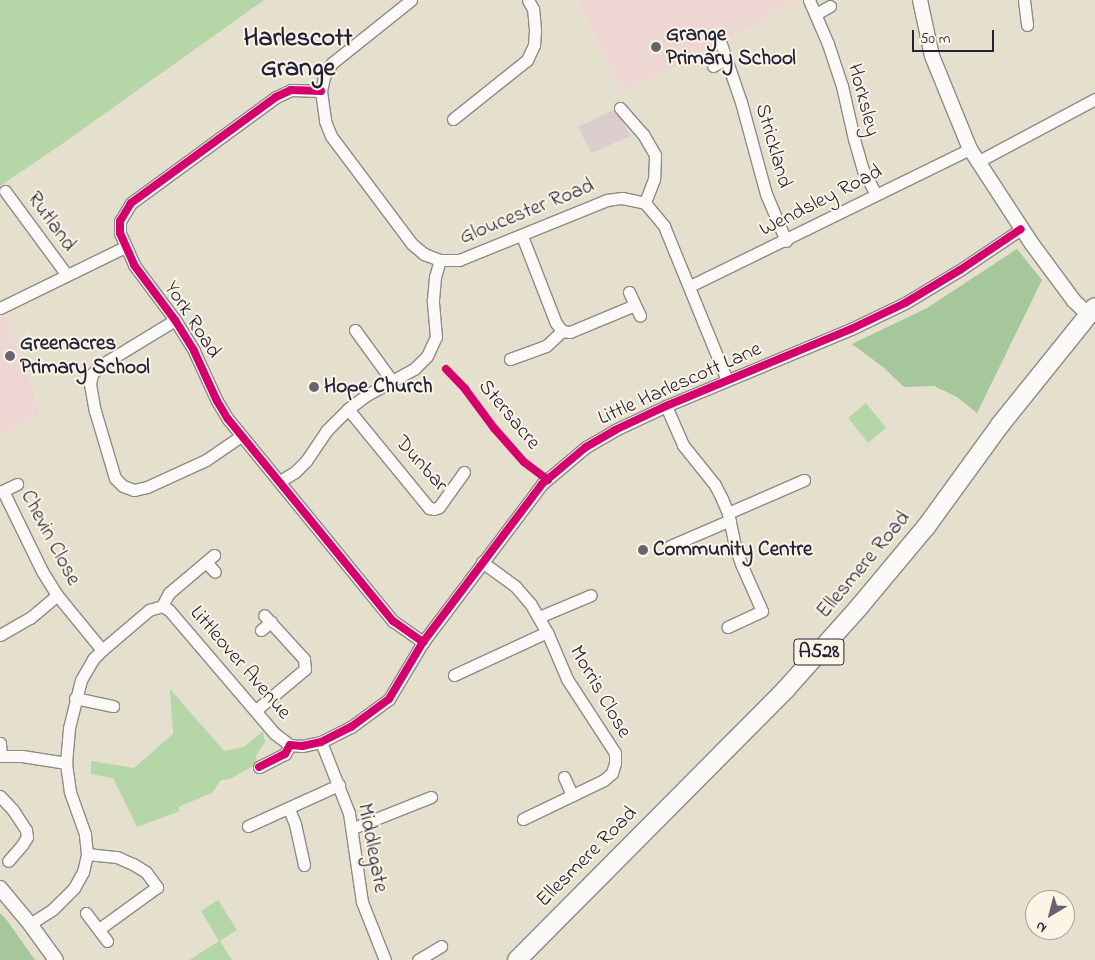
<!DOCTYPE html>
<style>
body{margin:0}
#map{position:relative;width:1095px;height:960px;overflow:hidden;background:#e5e0ce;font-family:"Indie Flower",sans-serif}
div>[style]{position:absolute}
.built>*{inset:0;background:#eed7d3}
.industrial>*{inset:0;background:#dacdcb}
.green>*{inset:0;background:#b5d6a6}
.forest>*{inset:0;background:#a6c69b}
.roads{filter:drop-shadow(1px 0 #8d8b85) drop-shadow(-1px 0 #8d8b85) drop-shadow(0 1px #8d8b85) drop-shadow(0 -1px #8d8b85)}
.minor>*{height:11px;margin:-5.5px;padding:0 5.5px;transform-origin:5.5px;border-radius:5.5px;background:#fbfaf8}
.tertiary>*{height:14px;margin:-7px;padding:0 7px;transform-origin:7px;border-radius:7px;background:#fbfaf8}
.primary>*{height:18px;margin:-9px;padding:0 9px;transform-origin:9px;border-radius:9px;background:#fbfaf8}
.cycleway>*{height:8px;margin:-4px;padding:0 4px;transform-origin:4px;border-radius:4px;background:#d6006c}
.dots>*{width:14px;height:14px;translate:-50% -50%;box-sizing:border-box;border:2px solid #fcf5e5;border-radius:50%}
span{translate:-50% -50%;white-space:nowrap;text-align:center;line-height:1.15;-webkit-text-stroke:4px #fcf5e5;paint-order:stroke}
.shield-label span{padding:1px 4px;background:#fcf5e5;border:1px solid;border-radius:4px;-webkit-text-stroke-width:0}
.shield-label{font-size:20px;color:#22223b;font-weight:700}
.poi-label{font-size:21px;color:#22223b;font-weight:700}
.left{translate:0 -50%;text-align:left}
.street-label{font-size:21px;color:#22223b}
.district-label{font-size:26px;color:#22223b;font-weight:700}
.north{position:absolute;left:1025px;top:890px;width:50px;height:50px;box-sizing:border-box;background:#fcf5e5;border:1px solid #a5a1a1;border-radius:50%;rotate:217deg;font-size:14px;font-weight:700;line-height:20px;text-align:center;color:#22223b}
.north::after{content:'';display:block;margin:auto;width:18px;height:22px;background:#66646e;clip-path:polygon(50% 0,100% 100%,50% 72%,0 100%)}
.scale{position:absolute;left:912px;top:30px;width:82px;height:22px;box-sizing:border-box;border:2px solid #22223b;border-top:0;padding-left:6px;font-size:15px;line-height:18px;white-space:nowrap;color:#22223b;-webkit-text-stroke:4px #fcf5e5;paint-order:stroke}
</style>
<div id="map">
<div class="built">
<div style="clip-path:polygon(578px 0,800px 0,622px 94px)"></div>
<div style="clip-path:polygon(3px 313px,36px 398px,40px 416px,0 436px,0 315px)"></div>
</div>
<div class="industrial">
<div style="clip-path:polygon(615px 109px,631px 136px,591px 153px,578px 127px)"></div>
</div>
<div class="green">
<div style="clip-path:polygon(0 0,264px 0,62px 144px,0 186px)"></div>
<div style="clip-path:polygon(866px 403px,886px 428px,868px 443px,848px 418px)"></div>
<div style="clip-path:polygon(170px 689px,224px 751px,244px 747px,263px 731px,265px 742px,256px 756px,257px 764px,230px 779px,221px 780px,212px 793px,178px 807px,180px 811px,137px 827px,113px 778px,91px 774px,91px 761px,134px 768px,173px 734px)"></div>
<div style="clip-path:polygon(218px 900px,237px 930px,220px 941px,232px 960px,189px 960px,219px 941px,201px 911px)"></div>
</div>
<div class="forest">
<div style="clip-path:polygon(1017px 249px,1042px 280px,977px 413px,957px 397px,934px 386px,904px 387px,883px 367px,852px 344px,927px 308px)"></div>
<div style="clip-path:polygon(0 913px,6px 919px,35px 960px,0 960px)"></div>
</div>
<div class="roads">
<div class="minor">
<div style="left:411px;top:0;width:101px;rotate:141.4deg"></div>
<div style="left:332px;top:63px;width:16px;rotate:120deg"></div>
<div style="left:324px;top:77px;width:14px;rotate:102deg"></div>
<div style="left:321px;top:91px;width:30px;rotate:82deg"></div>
<div style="left:325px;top:121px;width:16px;rotate:68deg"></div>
<div style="left:331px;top:136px;width:135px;rotate:53.1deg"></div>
<div style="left:412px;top:244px;width:16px;rotate:40deg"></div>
<div style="left:424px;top:254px;width:17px;rotate:21deg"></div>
<div style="left:440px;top:260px;width:19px"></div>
<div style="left:459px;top:260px;width:160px;rotate:-22.1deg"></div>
<div style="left:607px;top:200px;width:15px;rotate:-8deg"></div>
<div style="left:622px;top:198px;width:24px;rotate:12deg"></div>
<div style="left:645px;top:203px;width:30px;rotate:50deg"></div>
<div style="left:664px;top:226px;width:166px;rotate:67.8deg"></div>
<div style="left:809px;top:0;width:48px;rotate:66.6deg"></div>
<div style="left:828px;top:44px;width:44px;rotate:71.6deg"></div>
<div style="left:842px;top:86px;width:54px;rotate:77.2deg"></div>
<div style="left:854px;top:139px;width:32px;rotate:74deg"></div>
<div style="left:863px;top:170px;width:27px;rotate:62deg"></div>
<div style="left:1024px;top:0;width:25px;rotate:83deg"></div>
<div style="left:816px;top:14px;width:16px;rotate:-30deg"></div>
<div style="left:721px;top:44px;width:61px;rotate:71deg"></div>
<div style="left:741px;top:102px;width:95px;rotate:74.8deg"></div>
<div style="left:766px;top:194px;width:51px;rotate:66.9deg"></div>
<div style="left:713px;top:66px;width:15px;rotate:-28deg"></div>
<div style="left:321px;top:91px;width:30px;rotate:-178deg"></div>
<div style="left:291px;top:90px;width:17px;rotate:155deg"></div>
<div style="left:276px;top:97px;width:180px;rotate:143.8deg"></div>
<div style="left:131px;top:203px;width:21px;rotate:121deg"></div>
<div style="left:120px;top:221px;width:12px;rotate:90deg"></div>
<div style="left:120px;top:233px;width:35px;rotate:66deg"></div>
<div style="left:134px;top:265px;width:69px;rotate:53.3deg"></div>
<div style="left:175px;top:320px;width:36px;rotate:58deg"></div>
<div style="left:194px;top:351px;width:55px;rotate:65.3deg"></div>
<div style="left:217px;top:401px;width:21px;rotate:59deg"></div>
<div style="left:228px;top:419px;width:261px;rotate:50.8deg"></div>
<div style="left:393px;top:621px;width:37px;rotate:35deg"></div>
<div style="left:620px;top:108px;width:35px;rotate:49deg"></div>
<div style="left:643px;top:134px;width:24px;rotate:60deg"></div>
<div style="left:655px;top:155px;width:24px;rotate:92deg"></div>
<div style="left:654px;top:179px;width:26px;rotate:111deg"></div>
<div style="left:453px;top:119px;width:95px;rotate:-38.6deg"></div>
<div style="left:527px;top:60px;width:17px;rotate:-65deg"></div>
<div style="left:534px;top:45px;width:15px;rotate:-86deg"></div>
<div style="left:535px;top:30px;width:21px;rotate:-95deg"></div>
<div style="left:533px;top:9px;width:10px;rotate:-119deg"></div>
<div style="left:977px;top:162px;width:134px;rotate:-28.1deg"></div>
<div style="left:5px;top:191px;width:104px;rotate:53.6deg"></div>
<div style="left:522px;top:236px;width:93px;rotate:68.7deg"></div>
<div style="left:556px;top:323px;width:10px;rotate:53deg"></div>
<div style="left:690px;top:286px;width:312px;rotate:-26.1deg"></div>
<div style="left:629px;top:292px;width:26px;rotate:65deg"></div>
<div style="left:0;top:308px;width:139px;rotate:-26deg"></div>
<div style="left:175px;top:320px;width:87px;rotate:148.7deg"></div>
<div style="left:101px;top:365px;width:13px;rotate:135deg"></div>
<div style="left:92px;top:374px;width:10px;rotate:101deg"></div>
<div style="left:90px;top:384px;width:27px;rotate:80deg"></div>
<div style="left:95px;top:411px;width:70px;rotate:73.4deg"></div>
<div style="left:115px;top:478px;width:11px;rotate:45deg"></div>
<div style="left:123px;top:486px;width:12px;rotate:20deg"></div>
<div style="left:134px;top:490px;width:13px;rotate:-13deg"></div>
<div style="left:147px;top:487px;width:65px;rotate:-24.6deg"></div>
<div style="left:206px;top:460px;width:42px;rotate:-34.4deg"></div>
<div style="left:355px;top:330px;width:63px;rotate:54deg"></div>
<div style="left:510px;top:359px;width:38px;rotate:-20deg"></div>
<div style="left:546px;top:346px;width:22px;rotate:-43deg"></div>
<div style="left:562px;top:331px;width:8px;rotate:7deg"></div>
<div style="left:570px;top:332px;width:70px;rotate:-22.6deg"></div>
<div style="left:666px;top:406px;width:43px;rotate:66.4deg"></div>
<div style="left:683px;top:445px;width:51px;rotate:51.3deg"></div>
<div style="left:715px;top:485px;width:16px;rotate:63deg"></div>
<div style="left:722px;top:499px;width:15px;rotate:67deg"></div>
<div style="left:728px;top:513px;width:35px;rotate:78deg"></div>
<div style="left:735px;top:547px;width:20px;rotate:70deg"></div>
<div style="left:742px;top:566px;width:49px;rotate:66deg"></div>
<div style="left:762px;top:611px;width:38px;rotate:155deg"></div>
<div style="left:348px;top:409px;width:128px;rotate:50.7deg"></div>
<div style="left:429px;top:508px;width:5px;rotate:11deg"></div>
<div style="left:434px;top:509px;width:5px;rotate:-22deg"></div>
<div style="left:439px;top:507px;width:43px;rotate:-54.5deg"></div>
<div style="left:280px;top:481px;width:17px;rotate:-31deg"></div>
<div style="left:295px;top:472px;width:16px;rotate:-45deg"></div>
<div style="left:306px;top:461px;width:37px;rotate:-56deg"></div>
<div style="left:327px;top:430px;width:30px;rotate:-45deg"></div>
<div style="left:348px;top:409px;width:21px;rotate:-37deg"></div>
<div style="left:365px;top:396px;width:56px;rotate:-28.9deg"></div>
<div style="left:414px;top:369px;width:18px;rotate:-45deg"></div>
<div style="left:427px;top:356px;width:21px;rotate:-65deg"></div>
<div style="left:436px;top:337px;width:37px;rotate:-95deg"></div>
<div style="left:433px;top:300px;width:23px;rotate:-85deg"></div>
<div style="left:435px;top:277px;width:18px;rotate:-74deg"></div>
<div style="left:3px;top:491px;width:89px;rotate:64deg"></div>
<div style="left:42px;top:571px;width:28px;rotate:58deg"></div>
<div style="left:57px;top:595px;width:71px;rotate:50.7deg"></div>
<div style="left:0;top:492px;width:19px;rotate:-25deg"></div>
<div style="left:728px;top:513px;width:83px;rotate:-23.5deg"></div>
<div style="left:670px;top:546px;width:65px;rotate:-23.4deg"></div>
<div style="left:206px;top:562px;width:13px;rotate:48deg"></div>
<div style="left:482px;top:562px;width:41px;rotate:36deg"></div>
<div style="left:515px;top:586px;width:23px;rotate:49deg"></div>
<div style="left:530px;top:603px;width:34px;rotate:60deg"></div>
<div style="left:547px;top:632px;width:51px;rotate:66.9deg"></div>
<div style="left:567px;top:679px;width:88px;rotate:57deg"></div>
<div style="left:615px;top:753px;width:10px;rotate:90deg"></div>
<div style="left:615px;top:763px;width:10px;rotate:107deg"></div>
<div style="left:612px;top:773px;width:11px;rotate:139deg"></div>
<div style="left:604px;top:780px;width:90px;rotate:154.3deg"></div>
<div style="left:162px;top:606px;width:8px;rotate:30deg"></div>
<div style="left:169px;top:610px;width:162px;rotate:49.5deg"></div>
<div style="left:274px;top:733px;width:20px;rotate:37deg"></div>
<div style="left:162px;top:606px;width:15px;rotate:-62deg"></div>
<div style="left:169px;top:593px;width:59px;rotate:-40.2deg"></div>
<div style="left:539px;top:617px;width:56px;rotate:-22.9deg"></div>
<div style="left:261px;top:630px;width:13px;rotate:-39deg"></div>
<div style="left:0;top:635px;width:34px;rotate:-30deg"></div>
<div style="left:30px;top:618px;width:35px;rotate:-40deg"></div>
<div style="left:454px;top:675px;width:102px;rotate:-24.8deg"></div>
<div style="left:75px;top:698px;width:39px;rotate:12deg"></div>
<div style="left:256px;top:710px;width:64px;rotate:-39.9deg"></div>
<div style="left:305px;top:669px;width:10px;rotate:-96deg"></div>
<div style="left:304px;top:659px;width:59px;rotate:-132.3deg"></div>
<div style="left:321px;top:742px;width:76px;rotate:68.5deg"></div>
<div style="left:349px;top:813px;width:90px;rotate:81.7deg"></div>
<div style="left:362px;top:902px;width:62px;rotate:68.4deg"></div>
<div style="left:0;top:743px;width:13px;rotate:86deg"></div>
<div style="left:0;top:756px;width:22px"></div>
<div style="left:22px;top:756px;width:45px;rotate:9deg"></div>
<div style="left:259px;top:767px;width:29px;rotate:-27deg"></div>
<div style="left:285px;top:754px;width:10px;rotate:-61deg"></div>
<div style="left:290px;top:745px;width:12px;rotate:5deg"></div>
<div style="left:302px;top:746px;width:19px;rotate:-12deg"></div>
<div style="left:321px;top:742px;width:34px;rotate:-27deg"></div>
<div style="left:351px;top:727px;width:47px;rotate:-36.4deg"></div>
<div style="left:389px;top:699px;width:66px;rotate:-59.2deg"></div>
<div style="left:423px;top:642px;width:198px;rotate:-53deg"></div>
<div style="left:542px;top:484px;width:57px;rotate:-40.1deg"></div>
<div style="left:586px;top:447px;width:34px;rotate:-30deg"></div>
<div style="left:615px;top:430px;width:56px;rotate:-25.2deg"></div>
<div style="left:666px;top:406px;width:200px;rotate:-22.6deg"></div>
<div style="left:851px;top:329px;width:60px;rotate:-25.7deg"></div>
<div style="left:905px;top:303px;width:64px;rotate:-31deg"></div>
<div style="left:960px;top:270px;width:73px;rotate:-33.9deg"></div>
<div style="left:564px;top:777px;width:20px;rotate:66deg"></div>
<div style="left:0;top:796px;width:19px;rotate:47deg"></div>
<div style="left:13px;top:810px;width:24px;rotate:57deg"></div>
<div style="left:26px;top:830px;width:7px;rotate:82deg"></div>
<div style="left:27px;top:837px;width:9px;rotate:122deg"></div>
<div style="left:22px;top:845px;width:21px;rotate:131deg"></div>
<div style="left:289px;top:809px;width:16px;rotate:68deg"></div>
<div style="left:295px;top:824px;width:42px;rotate:77.6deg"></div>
<div style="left:248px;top:826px;width:100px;rotate:-24.3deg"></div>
<div style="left:353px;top:828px;width:84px;rotate:-21.7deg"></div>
<div style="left:87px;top:854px;width:30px;rotate:6deg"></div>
<div style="left:117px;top:857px;width:17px;rotate:24deg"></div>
<div style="left:133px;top:864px;width:15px;rotate:32deg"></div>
<div style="left:146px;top:872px;width:19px;rotate:54deg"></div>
<div style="left:157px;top:887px;width:72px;rotate:144.1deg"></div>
<div style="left:86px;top:913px;width:35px;rotate:53deg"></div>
<div style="left:30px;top:924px;width:27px;rotate:-33deg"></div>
<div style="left:53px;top:909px;width:30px;rotate:-45deg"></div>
<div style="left:74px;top:888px;width:18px;rotate:-61deg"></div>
<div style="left:83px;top:872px;width:18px;rotate:-77deg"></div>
<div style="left:87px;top:854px;width:20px;rotate:-96deg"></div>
<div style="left:85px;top:834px;width:45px;rotate:-109.7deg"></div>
<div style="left:70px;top:792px;width:29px;rotate:-98deg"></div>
<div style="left:66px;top:763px;width:35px;rotate:-85deg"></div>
<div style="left:69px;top:728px;width:49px;rotate:-76deg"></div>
<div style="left:81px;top:680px;width:24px;rotate:-60deg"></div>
<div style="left:93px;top:659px;width:13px;rotate:-45deg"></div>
<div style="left:102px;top:650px;width:62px;rotate:-40.4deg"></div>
<div style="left:149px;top:610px;width:14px;rotate:-17deg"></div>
<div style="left:418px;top:960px;width:27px;rotate:-31deg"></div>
</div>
<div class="tertiary">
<div style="left:920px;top:0;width:57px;rotate:77.9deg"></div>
<div style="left:932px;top:56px;width:100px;rotate:67.8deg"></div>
<div style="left:970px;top:149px;width:113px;rotate:56.9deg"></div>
<div style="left:1032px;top:244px;width:71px;rotate:53.6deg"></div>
<div style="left:1074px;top:301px;width:19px;rotate:43deg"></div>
<div style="left:0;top:888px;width:47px;rotate:50.2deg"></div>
<div style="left:30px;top:924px;width:44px;rotate:54.2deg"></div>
</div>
<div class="primary">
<div style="left:517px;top:960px;width:382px;rotate:-45.2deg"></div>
<div style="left:786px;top:689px;width:110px;rotate:-48.3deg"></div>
<div style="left:859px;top:607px;width:104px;rotate:-50.1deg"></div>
<div style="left:926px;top:527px;width:126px;rotate:-54deg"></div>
<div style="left:1000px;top:425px;width:151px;rotate:-51.2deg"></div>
</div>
</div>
<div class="cycleway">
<div style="left:321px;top:91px;width:30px;rotate:-178deg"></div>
<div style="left:291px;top:90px;width:17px;rotate:155deg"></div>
<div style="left:276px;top:97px;width:180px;rotate:143.8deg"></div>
<div style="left:131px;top:203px;width:21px;rotate:121deg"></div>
<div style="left:120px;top:221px;width:12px;rotate:90deg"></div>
<div style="left:120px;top:233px;width:35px;rotate:66deg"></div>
<div style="left:134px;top:265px;width:69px;rotate:53.3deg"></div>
<div style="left:175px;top:320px;width:36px;rotate:58deg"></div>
<div style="left:194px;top:351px;width:55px;rotate:65.3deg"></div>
<div style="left:217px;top:401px;width:21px;rotate:59deg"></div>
<div style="left:228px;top:419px;width:261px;rotate:50.8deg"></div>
<div style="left:393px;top:621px;width:37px;rotate:35deg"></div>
<div style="left:446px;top:369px;width:28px;rotate:46deg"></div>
<div style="left:465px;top:389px;width:49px;rotate:53.4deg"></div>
<div style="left:494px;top:428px;width:45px;rotate:48.6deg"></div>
<div style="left:524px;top:462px;width:30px;rotate:37deg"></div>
<div style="left:259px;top:767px;width:29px;rotate:-27deg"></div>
<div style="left:285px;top:754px;width:10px;rotate:-61deg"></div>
<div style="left:290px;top:745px;width:12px;rotate:5deg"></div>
<div style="left:302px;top:746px;width:19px;rotate:-12deg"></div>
<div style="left:321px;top:742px;width:34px;rotate:-27deg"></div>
<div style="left:351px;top:727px;width:47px;rotate:-36.4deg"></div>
<div style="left:389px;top:699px;width:66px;rotate:-59.2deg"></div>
<div style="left:423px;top:642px;width:198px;rotate:-53deg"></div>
<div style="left:542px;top:484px;width:57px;rotate:-40.1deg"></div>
<div style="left:586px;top:447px;width:34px;rotate:-30deg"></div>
<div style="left:615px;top:430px;width:56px;rotate:-25.2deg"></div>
<div style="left:666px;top:406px;width:200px;rotate:-22.6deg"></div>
<div style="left:851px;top:329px;width:60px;rotate:-25.7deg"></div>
<div style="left:905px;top:303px;width:64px;rotate:-31deg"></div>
<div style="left:960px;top:270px;width:73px;rotate:-33.9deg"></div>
</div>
<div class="dots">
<div style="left:656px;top:47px;background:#66646e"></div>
<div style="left:10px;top:356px;background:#66646e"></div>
<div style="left:314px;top:387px;background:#66646e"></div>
<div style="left:643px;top:550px;background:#66646e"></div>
</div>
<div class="shield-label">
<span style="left:819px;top:652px">A528</span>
</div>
<div class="poi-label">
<span class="left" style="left:666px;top:47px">Grange<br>Primary School</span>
<span class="left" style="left:20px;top:356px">Greenacres<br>Primary School</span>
<span class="left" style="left:324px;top:387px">Hope Church</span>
<span class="left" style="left:653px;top:550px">Community Centre</span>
</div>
<div class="street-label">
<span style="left:863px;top:100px;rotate:75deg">Horksley</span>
<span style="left:773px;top:146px;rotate:74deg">Strickland</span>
<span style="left:821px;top:201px;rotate:-27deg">Wendsley Road</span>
<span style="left:527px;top:212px;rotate:-22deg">Gloucester Road</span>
<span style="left:51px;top:222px;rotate:54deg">Rutland</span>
<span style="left:192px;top:320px;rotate:57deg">York Road</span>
<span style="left:680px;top:384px;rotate:-24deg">Little Harlescott Lane</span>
<span style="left:509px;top:415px;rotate:50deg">Stersacre</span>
<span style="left:421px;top:464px;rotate:48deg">Dunbar</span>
<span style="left:50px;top:538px;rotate:62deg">Chevin Close</span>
<span style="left:864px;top:565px;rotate:-50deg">Ellesmere Road</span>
<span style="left:240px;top:663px;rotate:49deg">Littleover Avenue</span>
<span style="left:600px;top:692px;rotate:60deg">Morris Close</span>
<span style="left:372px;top:848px;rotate:79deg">Middlegate</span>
<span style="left:587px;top:857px;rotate:-45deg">Ellesmere Road</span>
</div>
<div class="district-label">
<span style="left:298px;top:55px">Harlescott<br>Grange</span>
</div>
<div class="north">N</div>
<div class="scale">50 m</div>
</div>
